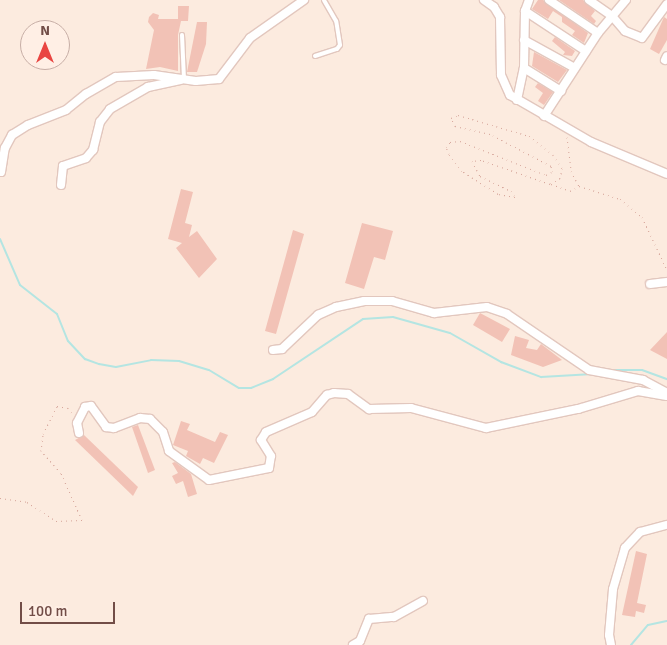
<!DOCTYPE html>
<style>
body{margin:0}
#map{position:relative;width:667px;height:645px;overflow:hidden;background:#fcebdf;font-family:Signika,sans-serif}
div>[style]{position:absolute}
.stream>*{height:2px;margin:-1px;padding:0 1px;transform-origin:1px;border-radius:1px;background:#b4e5e2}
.building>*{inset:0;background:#f2c2b6}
.path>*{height:1px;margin-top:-0.5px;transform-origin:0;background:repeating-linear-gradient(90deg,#d6a59a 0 1px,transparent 0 5px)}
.roads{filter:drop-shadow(1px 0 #e2c7be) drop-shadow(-1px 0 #e2c7be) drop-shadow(0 1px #e2c7be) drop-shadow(0 -1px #e2c7be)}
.service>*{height:4px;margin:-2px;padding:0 2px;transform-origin:2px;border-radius:2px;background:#fff}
.minor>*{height:8px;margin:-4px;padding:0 4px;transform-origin:4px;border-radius:4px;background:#fff}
span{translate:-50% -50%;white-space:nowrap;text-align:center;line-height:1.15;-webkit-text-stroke:4px #ffefe5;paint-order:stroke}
.north{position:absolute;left:20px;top:20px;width:50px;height:50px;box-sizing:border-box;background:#ffefe5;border:1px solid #c7aea6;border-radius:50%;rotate:0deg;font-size:14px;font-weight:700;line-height:20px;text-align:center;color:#724d47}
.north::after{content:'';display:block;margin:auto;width:18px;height:22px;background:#e94541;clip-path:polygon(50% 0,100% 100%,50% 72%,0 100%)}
.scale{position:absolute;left:20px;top:602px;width:95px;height:22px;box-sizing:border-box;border:2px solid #724d47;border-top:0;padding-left:6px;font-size:15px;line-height:18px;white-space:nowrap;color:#724d47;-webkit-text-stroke:4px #ffefe5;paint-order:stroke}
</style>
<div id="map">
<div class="stream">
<div style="left:0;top:239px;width:50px;rotate:66.5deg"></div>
<div style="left:20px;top:285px;width:47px;rotate:38.1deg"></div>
<div style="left:57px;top:314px;width:29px;rotate:68deg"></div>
<div style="left:68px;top:341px;width:25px;rotate:47deg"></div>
<div style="left:85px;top:359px;width:15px;rotate:20deg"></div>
<div style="left:99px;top:364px;width:17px;rotate:10deg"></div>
<div style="left:116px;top:367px;width:36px;rotate:-11deg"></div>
<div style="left:151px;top:360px;width:28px;rotate:2deg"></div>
<div style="left:179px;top:361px;width:31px;rotate:17deg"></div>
<div style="left:209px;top:370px;width:35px;rotate:31deg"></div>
<div style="left:239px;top:388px;width:12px"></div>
<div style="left:251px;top:388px;width:24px;rotate:-22deg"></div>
<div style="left:273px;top:379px;width:108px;rotate:-33.7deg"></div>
<div style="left:363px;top:319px;width:30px;rotate:-4deg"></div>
<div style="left:393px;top:317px;width:59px;rotate:15.7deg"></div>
<div style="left:450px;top:333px;width:59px;rotate:29.6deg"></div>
<div style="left:501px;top:362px;width:43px;rotate:20.6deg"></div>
<div style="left:541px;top:377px;width:52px;rotate:-3.3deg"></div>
<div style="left:607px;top:370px;width:35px"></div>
<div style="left:642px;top:370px;width:27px;rotate:20deg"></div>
<div style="left:631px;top:645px;width:26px;rotate:-50deg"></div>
<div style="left:648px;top:625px;width:19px;rotate:-12deg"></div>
</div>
<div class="building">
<div style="clip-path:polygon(538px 0,543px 0,588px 33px,584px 43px,572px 35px,575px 31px,562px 22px,562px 17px,553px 11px,548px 19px,532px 9px)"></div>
<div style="clip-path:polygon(559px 0,583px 0,595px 11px,591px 16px,596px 21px,594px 24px)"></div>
<div style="clip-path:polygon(178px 6px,189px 6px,188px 21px,181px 21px,178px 35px,178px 71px,160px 67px,146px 69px,154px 30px,148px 22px,149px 17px,153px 13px,159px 15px,158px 19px,178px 19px)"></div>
<div style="clip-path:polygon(664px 17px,667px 19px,667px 40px,659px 54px,650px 49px)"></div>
<div style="clip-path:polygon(197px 22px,207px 22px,206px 44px,197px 72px,187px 72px)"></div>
<div style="clip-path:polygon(555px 37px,575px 51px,572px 56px,563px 55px,565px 52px,552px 41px)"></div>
<div style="clip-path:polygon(534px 52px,567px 70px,558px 82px,532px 66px)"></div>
<div style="clip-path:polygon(538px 83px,553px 92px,544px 105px,538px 101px,543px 93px,535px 87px)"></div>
<div style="clip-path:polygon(181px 189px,193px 192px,185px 223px,192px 225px,189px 237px,197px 231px,217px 259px,199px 278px,176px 248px,182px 243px,168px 239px)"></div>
<div style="clip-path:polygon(362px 223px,393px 231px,385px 260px,374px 257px,364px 289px,345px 283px)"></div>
<div style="clip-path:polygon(293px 230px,304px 234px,276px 334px,265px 331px)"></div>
<div style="clip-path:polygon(480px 313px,510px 329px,502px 342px,473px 325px)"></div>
<div style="clip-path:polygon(667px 332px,667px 359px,650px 350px)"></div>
<div style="clip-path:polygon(515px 336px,529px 340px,526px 348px,537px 350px,541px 344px,562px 360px,543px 367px,511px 355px)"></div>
<div style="clip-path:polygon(181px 421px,190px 424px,187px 430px,215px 442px,220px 432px,228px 435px,214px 463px,203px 458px,200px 464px,186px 456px,188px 451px,173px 445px)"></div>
<div style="clip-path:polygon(138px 425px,155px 470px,148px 473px,132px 427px)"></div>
<div style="clip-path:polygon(84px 435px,138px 487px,133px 496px,75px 440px)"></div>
<div style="clip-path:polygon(175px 462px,191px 474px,197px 494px,188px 497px,183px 481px,176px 484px,172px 476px,178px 473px,172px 463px)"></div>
<div style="clip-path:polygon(636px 551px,647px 554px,637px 603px,646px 605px,644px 613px,636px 611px,635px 617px,622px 615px)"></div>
</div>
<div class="path">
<div style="left:458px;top:115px;width:74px;rotate:16.5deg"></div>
<div style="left:529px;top:136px;width:31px;rotate:38deg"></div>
<div style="left:553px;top:155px;width:16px;rotate:55deg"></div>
<div style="left:562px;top:168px;width:10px;rotate:101deg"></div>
<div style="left:560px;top:178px;width:12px;rotate:149deg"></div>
<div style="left:550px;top:184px;width:73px;rotate:-160.8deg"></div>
<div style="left:481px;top:160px;width:9px;rotate:174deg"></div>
<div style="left:472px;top:161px;width:17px;rotate:62deg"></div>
<div style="left:480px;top:176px;width:34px;rotate:26deg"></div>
<div style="left:511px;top:191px;width:7px;rotate:56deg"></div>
<div style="left:515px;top:197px;width:17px;rotate:-170deg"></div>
<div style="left:498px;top:194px;width:43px;rotate:-147.4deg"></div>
<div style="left:462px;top:171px;width:21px;rotate:-127deg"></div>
<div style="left:449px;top:154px;width:8px;rotate:-113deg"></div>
<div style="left:446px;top:147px;width:6px;rotate:-51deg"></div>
<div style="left:450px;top:142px;width:10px;rotate:-6deg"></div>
<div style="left:460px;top:141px;width:92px;rotate:21.6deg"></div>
<div style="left:546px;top:175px;width:7px;rotate:-27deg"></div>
<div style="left:552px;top:172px;width:6px;rotate:-99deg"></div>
<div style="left:551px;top:166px;width:69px;rotate:-152.3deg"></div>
<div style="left:490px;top:134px;width:36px;rotate:-167deg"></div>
<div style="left:455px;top:126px;width:9px;rotate:-117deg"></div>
<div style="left:451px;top:118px;width:8px;rotate:-23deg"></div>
<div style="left:567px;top:137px;width:34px;rotate:83deg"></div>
<div style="left:571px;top:171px;width:17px;rotate:62deg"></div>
<div style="left:579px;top:186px;width:43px;rotate:17.6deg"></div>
<div style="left:620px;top:199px;width:28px;rotate:39deg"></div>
<div style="left:642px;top:217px;width:59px;rotate:64.7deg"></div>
<div style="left:551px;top:184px;width:20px;rotate:20deg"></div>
<div style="left:570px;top:191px;width:9px;rotate:-27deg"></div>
<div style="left:0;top:498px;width:27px;rotate:8deg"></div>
<div style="left:27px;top:502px;width:35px;rotate:33deg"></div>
<div style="left:56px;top:521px;width:26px;rotate:-2deg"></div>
<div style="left:82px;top:520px;width:51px;rotate:-114.1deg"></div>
<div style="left:61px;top:473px;width:30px;rotate:-132deg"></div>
<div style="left:41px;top:451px;width:17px;rotate:-83deg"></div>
<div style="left:43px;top:434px;width:31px;rotate:-63deg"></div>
<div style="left:57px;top:406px;width:11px;rotate:10deg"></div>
<div style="left:68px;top:408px;width:9px;rotate:54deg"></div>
</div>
<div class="roads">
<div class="service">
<div style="left:182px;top:35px;width:44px;rotate:87.4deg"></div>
<div style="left:315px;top:56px;width:23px;rotate:-18deg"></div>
<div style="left:337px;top:49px;width:5px;rotate:-53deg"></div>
<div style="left:340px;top:45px;width:24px;rotate:-99deg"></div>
<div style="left:336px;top:21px;width:24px;rotate:-120deg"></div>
</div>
<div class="minor">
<div style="left:484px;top:0;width:12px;rotate:35deg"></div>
<div style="left:494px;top:7px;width:12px;rotate:59deg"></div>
<div style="left:500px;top:17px;width:58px;rotate:89deg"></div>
<div style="left:501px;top:75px;width:22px;rotate:66deg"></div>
<div style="left:510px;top:95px;width:94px;rotate:30.1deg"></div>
<div style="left:591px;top:142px;width:82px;rotate:22.8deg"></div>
<div style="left:549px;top:0;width:59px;rotate:34deg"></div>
<div style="left:589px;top:0;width:28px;rotate:35deg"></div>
<div style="left:612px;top:16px;width:20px;rotate:49deg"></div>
<div style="left:625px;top:31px;width:18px;rotate:22deg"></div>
<div style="left:642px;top:38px;width:42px;rotate:-53.7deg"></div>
<div style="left:525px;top:11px;width:73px;rotate:33.3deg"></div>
<div style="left:524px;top:40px;width:58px;rotate:28.8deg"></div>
<div style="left:665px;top:60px;width:4px;rotate:-63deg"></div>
<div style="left:524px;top:68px;width:44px;rotate:31.9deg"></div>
<div style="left:517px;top:100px;width:33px;rotate:-78deg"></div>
<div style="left:524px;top:68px;width:57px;rotate:-89deg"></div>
<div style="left:525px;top:11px;width:12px;rotate:-70deg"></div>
<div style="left:544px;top:116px;width:99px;rotate:-57deg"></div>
<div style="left:598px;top:33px;width:43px;rotate:-49.7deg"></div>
<div style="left:1px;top:172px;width:24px;rotate:-81deg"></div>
<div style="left:5px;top:148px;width:15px;rotate:-62deg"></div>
<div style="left:12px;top:135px;width:19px;rotate:-32deg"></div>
<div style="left:28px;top:125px;width:41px;rotate:-21.5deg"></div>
<div style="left:66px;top:110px;width:26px;rotate:-39deg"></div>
<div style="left:86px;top:94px;width:34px;rotate:-30deg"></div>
<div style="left:116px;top:77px;width:38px;rotate:-3deg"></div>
<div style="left:154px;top:75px;width:42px;rotate:8.1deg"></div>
<div style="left:196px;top:81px;width:23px;rotate:-5deg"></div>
<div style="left:219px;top:79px;width:51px;rotate:-52.9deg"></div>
<div style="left:250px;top:38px;width:66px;rotate:-35.1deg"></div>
<div style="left:61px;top:185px;width:19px;rotate:-84deg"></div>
<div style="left:63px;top:166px;width:24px;rotate:-19deg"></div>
<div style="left:86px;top:158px;width:11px;rotate:-49deg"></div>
<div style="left:93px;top:150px;width:29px;rotate:-76deg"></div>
<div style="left:100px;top:122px;width:16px;rotate:-52deg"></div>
<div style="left:110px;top:109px;width:44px;rotate:-30.1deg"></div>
<div style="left:148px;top:87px;width:33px;rotate:-12deg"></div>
<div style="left:650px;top:284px;width:17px;rotate:-7deg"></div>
<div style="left:273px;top:350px;width:9px;rotate:-6deg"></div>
<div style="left:282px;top:349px;width:50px;rotate:-43.4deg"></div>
<div style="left:318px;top:315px;width:20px;rotate:-24deg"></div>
<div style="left:336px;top:307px;width:29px;rotate:-12deg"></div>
<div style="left:364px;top:301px;width:28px"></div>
<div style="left:392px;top:301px;width:44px;rotate:15.9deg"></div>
<div style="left:434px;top:313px;width:53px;rotate:-6.5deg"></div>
<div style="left:487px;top:307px;width:21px;rotate:19deg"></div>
<div style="left:507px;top:314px;width:99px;rotate:34.3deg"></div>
<div style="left:589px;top:370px;width:55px;rotate:10.5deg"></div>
<div style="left:643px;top:380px;width:27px;rotate:28deg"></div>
<div style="left:79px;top:433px;width:10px;rotate:-101deg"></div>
<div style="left:77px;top:423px;width:18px;rotate:-63deg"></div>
<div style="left:85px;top:407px;width:6px;rotate:-9deg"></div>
<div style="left:91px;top:406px;width:26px;rotate:54deg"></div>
<div style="left:106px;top:427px;width:8px;rotate:7deg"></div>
<div style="left:114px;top:428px;width:28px;rotate:-21deg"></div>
<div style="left:140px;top:418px;width:10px;rotate:6deg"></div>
<div style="left:150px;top:419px;width:18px;rotate:45deg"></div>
<div style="left:163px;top:432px;width:20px;rotate:72deg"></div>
<div style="left:169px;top:451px;width:49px;rotate:35.9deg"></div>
<div style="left:209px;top:480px;width:61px;rotate:-11.3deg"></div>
<div style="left:269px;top:468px;width:12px;rotate:-81deg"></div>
<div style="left:271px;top:456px;width:19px;rotate:-122deg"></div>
<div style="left:261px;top:440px;width:9px;rotate:-58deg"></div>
<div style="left:266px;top:432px;width:50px;rotate:-23.5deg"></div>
<div style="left:312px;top:412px;width:23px;rotate:-49deg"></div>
<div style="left:327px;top:395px;width:7px;rotate:-16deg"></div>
<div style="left:334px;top:393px;width:14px;rotate:4deg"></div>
<div style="left:348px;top:394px;width:26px;rotate:36deg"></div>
<div style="left:369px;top:409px;width:42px;rotate:-1.4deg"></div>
<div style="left:411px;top:408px;width:78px;rotate:14.9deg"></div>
<div style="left:486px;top:428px;width:94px;rotate:-11.7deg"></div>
<div style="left:578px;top:409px;width:63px;rotate:-16.7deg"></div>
<div style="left:638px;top:391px;width:29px;rotate:10deg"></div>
<div style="left:353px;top:645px;width:8px;rotate:-30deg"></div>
<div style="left:360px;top:641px;width:24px;rotate:-68deg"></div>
<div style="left:369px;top:619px;width:25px;rotate:-5deg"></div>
<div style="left:394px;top:617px;width:33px;rotate:-29deg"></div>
<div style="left:611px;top:645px;width:10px;rotate:-101deg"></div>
<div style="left:609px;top:635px;width:46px;rotate:-85deg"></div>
<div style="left:613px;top:589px;width:43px;rotate:-73.7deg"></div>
<div style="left:625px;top:548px;width:22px;rotate:-47deg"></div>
<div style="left:640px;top:532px;width:28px;rotate:-15deg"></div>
</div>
</div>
<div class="north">N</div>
<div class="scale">100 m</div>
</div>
